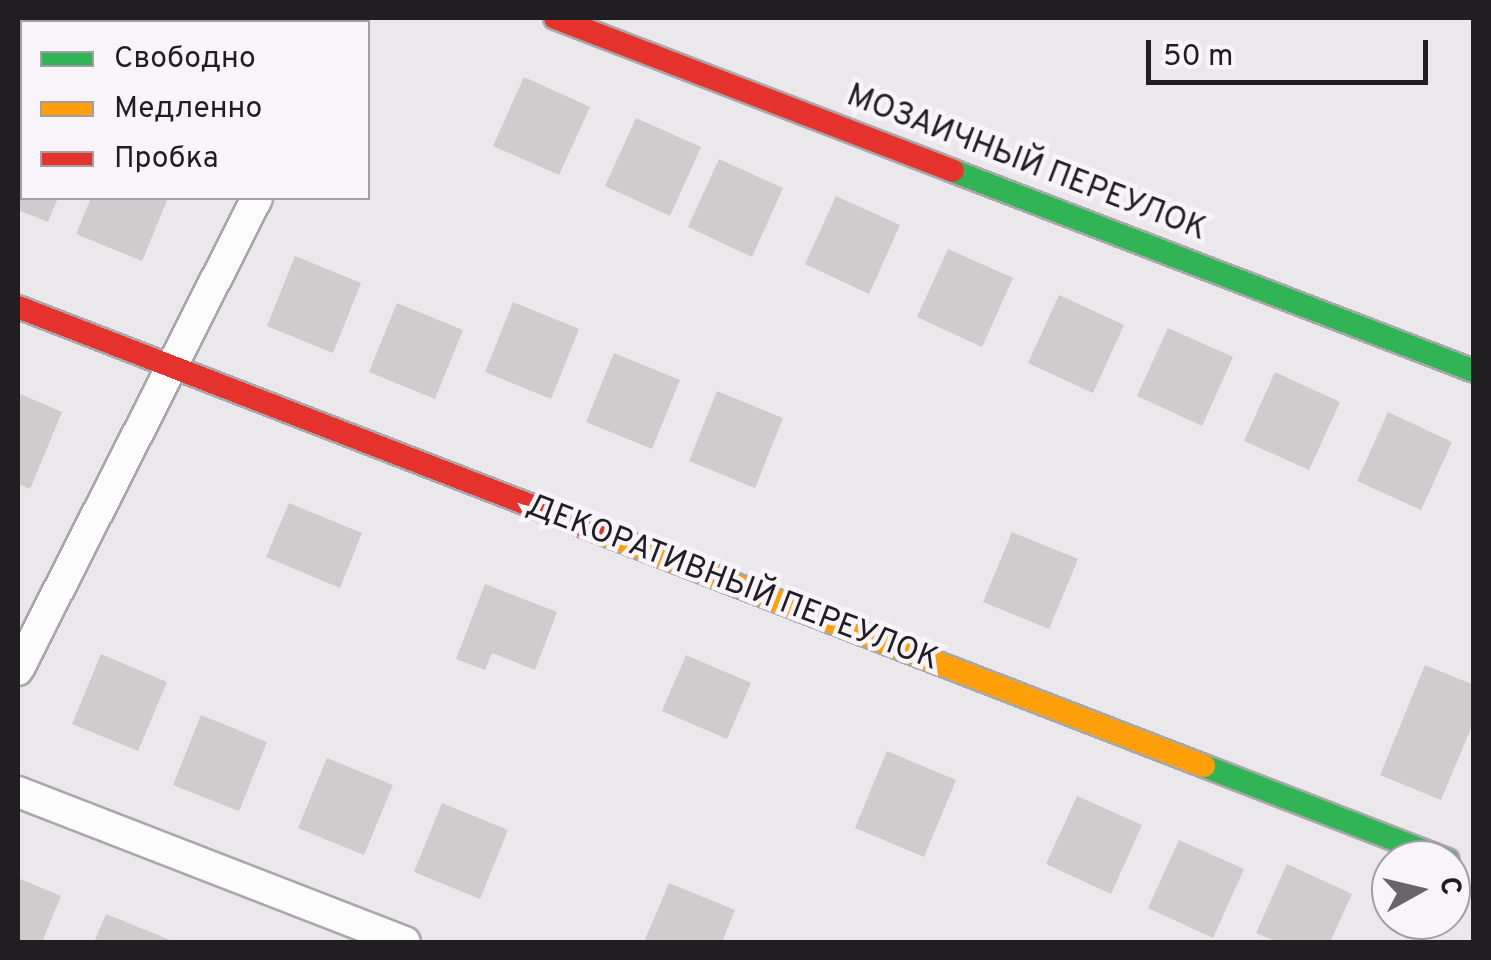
<!DOCTYPE html>
<meta charset="utf-8">
<style>
body{margin:0}
#map{position:relative;width:1491px;height:960px;overflow:hidden;background:#eae8ea;font-family:Overpass,sans-serif}
div>[style]{position:absolute}
.building>*{inset:0;background:#cecccd}
.roads{filter:drop-shadow(2px 0 #a9a7a9) drop-shadow(-2px 0 #a9a7a9) drop-shadow(0 2px #a9a7a9) drop-shadow(0 -2px #a9a7a9)}
.street>*{height:30px;margin:-15px;padding:0 15px;transform-origin:15px;border-radius:15px;background:#fcfcfc}
.fast>*{height:22px;margin:-11px;padding:0 11px;transform-origin:11px;border-radius:11px;background:#30b455}
.slow>*{height:22px;margin:-11px;padding:0 11px;transform-origin:11px;border-radius:11px;background:#ff9f0a}
.jam>*{height:22px;margin:-11px;padding:0 11px;transform-origin:11px;border-radius:11px;background:#e5322d}
span{translate:-50% -50%;white-space:nowrap;text-align:center;line-height:1.15;-webkit-text-stroke:9px #f9f4f9;paint-order:stroke}
.street-label{font-size:32px;color:#201e20}
.frame{position:absolute;inset:0;border:20px solid #201e20;pointer-events:none}
.legend{position:absolute;left:20px;top:20px;width:350px;height:180px;box-sizing:border-box;background:#f9f4f9;border:2px solid #a29ea2;margin:0;padding:12px 18px;list-style:none;font-size:30px;color:#201e20}
.legend li{display:flex;align-items:center;gap:20px;height:50px}
.legend b{width:50px;border:2px solid #a29ea2}
.north{position:absolute;left:1371px;top:840px;width:100px;height:100px;box-sizing:border-box;background:#f9f4f9;border:2px solid #a29ea2;border-radius:50%;rotate:82deg;font-size:28px;font-weight:700;line-height:40px;text-align:center;color:#201e20}
.north::after{content:'';display:block;margin:auto;width:35px;height:45px;background:#676567;clip-path:polygon(50% 0,100% 100%,50% 72%,0 100%)}
.scale{position:absolute;left:1146px;top:40px;width:282px;height:45px;box-sizing:border-box;border:5px solid #201e20;border-top:0;padding-left:12px;font-size:30px;line-height:35px;white-space:nowrap;color:#201e20;-webkit-text-stroke:8px #f9f4f9;paint-order:stroke}
</style>
<div id="map">
<div class="building">
<div style="clip-path:polygon(191px 18px,270px 18px,189px 22px)"></div>
<div style="clip-path:polygon(524px 77px,590px 107px,559px 175px,493px 146px)"></div>
<div style="clip-path:polygon(636px 118px,701px 147px,670px 216px,605px 186px)"></div>
<div style="clip-path:polygon(18px 128px,22px 198px,58px 198px,48px 222px,18px 210px)"></div>
<div style="clip-path:polygon(719px 159px,783px 188px,752px 257px,688px 227px)"></div>
<div style="clip-path:polygon(836px 196px,900px 225px,869px 294px,805px 264px)"></div>
<div style="clip-path:polygon(91px 198px,168px 198px,142px 261px,76px 234px)"></div>
<div style="clip-path:polygon(948px 249px,1013px 278px,982px 347px,917px 317px)"></div>
<div style="clip-path:polygon(295px 256px,361px 283px,333px 353px,267px 326px)"></div>
<div style="clip-path:polygon(1059px 295px,1124px 325px,1093px 393px,1028px 363px)"></div>
<div style="clip-path:polygon(513px 302px,579px 329px,551px 399px,485px 372px)"></div>
<div style="clip-path:polygon(397px 303px,463px 330px,435px 399px,369px 372px)"></div>
<div style="clip-path:polygon(1168px 328px,1233px 357px,1202px 426px,1137px 396px)"></div>
<div style="clip-path:polygon(614px 353px,680px 380px,652px 449px,586px 422px)"></div>
<div style="clip-path:polygon(1275px 372px,1340px 402px,1309px 470px,1244px 441px)"></div>
<div style="clip-path:polygon(717px 391px,783px 418px,755px 488px,689px 461px)"></div>
<div style="clip-path:polygon(18px 393px,62px 412px,30px 489px,18px 484px)"></div>
<div style="clip-path:polygon(1388px 412px,1452px 442px,1421px 510px,1357px 481px)"></div>
<div style="clip-path:polygon(289px 503px,362px 533px,340px 588px,266px 557px)"></div>
<div style="clip-path:polygon(1012px 532px,1078px 559px,1049px 629px,983px 602px)"></div>
<div style="clip-path:polygon(485px 584px,557px 612px,535px 670px,492px 653px,485px 670px,456px 659px)"></div>
<div style="clip-path:polygon(101px 654px,167px 682px,138px 751px,72px 724px)"></div>
<div style="clip-path:polygon(686px 655px,751px 683px,727px 739px,662px 711px)"></div>
<div style="clip-path:polygon(1425px 665px,1474px 685px,1474px 721px,1441px 800px,1380px 775px)"></div>
<div style="clip-path:polygon(201px 715px,267px 742px,239px 811px,173px 785px)"></div>
<div style="clip-path:polygon(887px 751px,956px 780px,924px 857px,855px 828px)"></div>
<div style="clip-path:polygon(327px 758px,393px 785px,364px 855px,298px 828px)"></div>
<div style="clip-path:polygon(1077px 796px,1142px 825px,1111px 894px,1046px 864px)"></div>
<div style="clip-path:polygon(442px 803px,508px 830px,480px 899px,414px 872px)"></div>
<div style="clip-path:polygon(1179px 840px,1244px 869px,1213px 938px,1148px 908px)"></div>
<div style="clip-path:polygon(1287px 864px,1352px 894px,1330px 942px,1278px 942px,1256px 933px)"></div>
<div style="clip-path:polygon(18px 878px,61px 896px,42px 942px,18px 942px)"></div>
<div style="clip-path:polygon(669px 883px,735px 910px,722px 942px,644px 942px)"></div>
<div style="clip-path:polygon(106px 914px,175px 942px,94px 942px)"></div>
</div>
<div class="roads">
<div class="street">
<div style="left:348px;top:22px;width:5px;rotate:-53deg"></div>
<div style="left:18px;top:670px;width:529px;rotate:-63.14deg"></div>
<div style="left:18px;top:792px;width:415px;rotate:21.2deg"></div>
</div>
<div class="fast">
<div style="left:953px;top:171px;width:558px;rotate:21deg"></div>
<div style="left:1204px;top:766px;width:261px;rotate:21.1deg"></div>
</div>
<div class="slow">
<div style="left:594px;top:530px;width:654px;rotate:21.15deg"></div>
</div>
<div class="jam">
<div style="left:555px;top:18px;width:426px;rotate:21deg"></div>
<div style="left:18px;top:307px;width:618px;rotate:21.16deg"></div>
</div>
</div>
<div class="street-label">
<span style="left:1026px;top:164px;rotate:21deg">МОЗАИЧНЫЙ ПЕРЕУЛОК</span>
<span style="left:732px;top:584px;rotate:21deg">ДЕКОРАТИВНЫЙ ПЕРЕУЛОК</span>
</div>
<div class="frame"></div>
<ul class="legend">
<li><b style="height:12px;background:#30b455"></b>Свободно</li>
<li><b style="height:12px;background:#ff9f0a"></b>Медленно</li>
<li><b style="height:12px;background:#e5322d"></b>Пробка</li>
</ul>
<div class="north">С</div>
<div class="scale">50 m</div>
</div>
